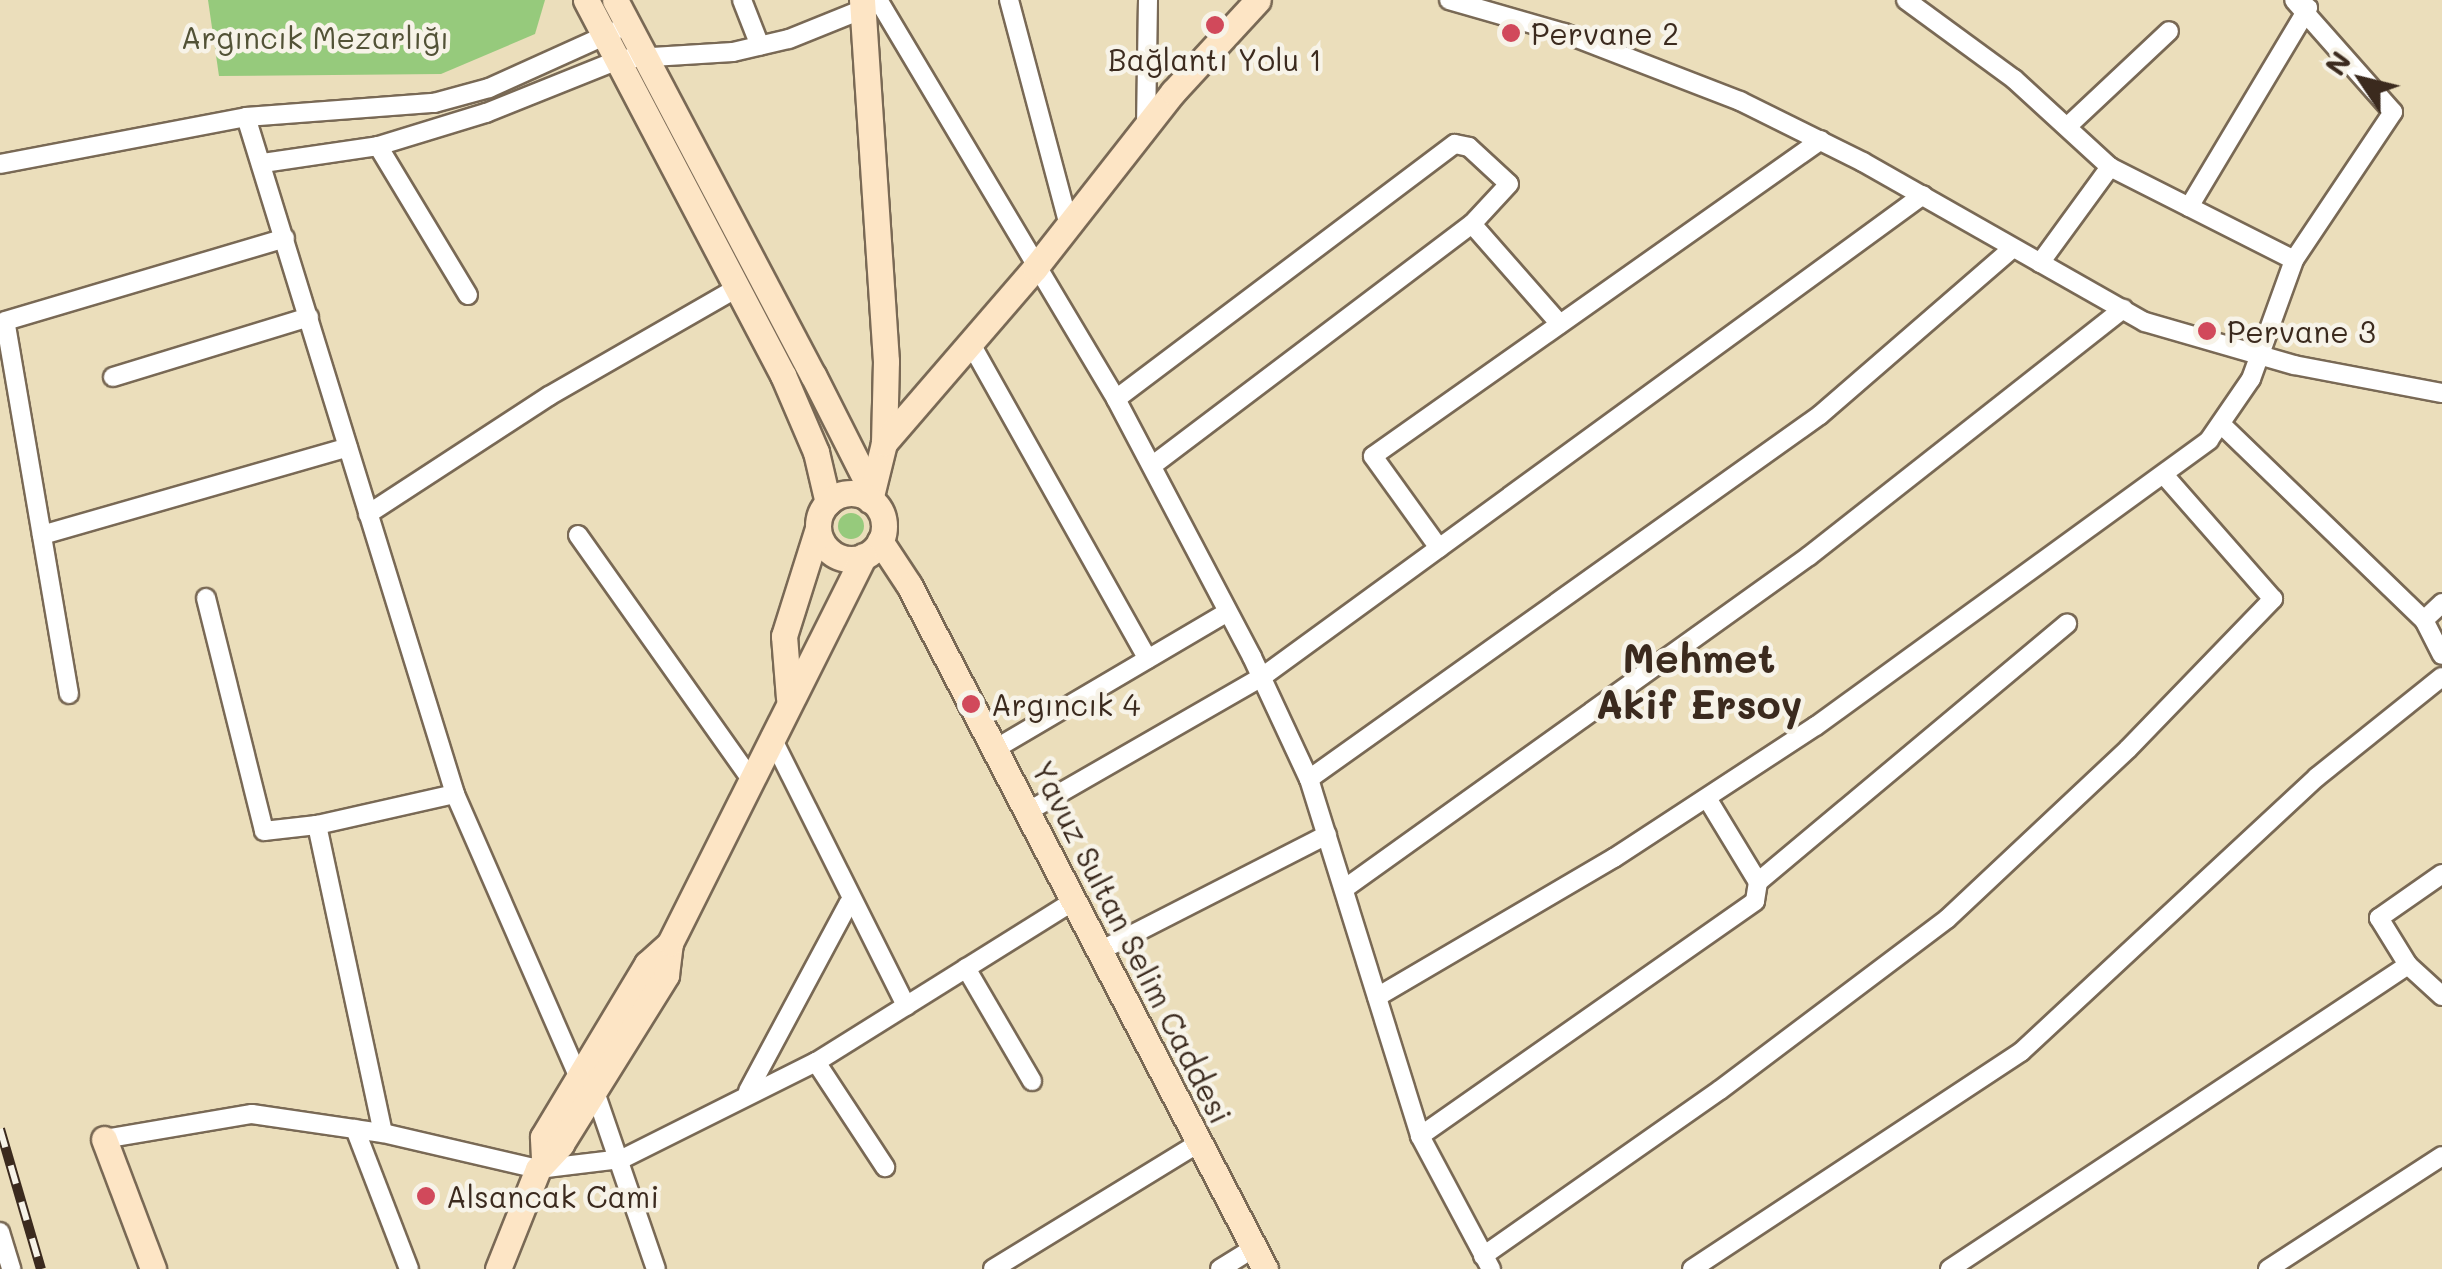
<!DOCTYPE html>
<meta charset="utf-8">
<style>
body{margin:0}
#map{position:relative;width:2442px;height:1269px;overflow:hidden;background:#ebdebb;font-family:Mali,sans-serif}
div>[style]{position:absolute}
.green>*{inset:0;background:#96ca7c}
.round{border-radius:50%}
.roads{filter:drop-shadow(2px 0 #796955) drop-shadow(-2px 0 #796955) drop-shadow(0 2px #796955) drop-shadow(0 -2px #796955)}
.street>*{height:18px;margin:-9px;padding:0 9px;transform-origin:9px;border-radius:9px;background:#fff}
.secondary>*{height:25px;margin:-12.5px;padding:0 12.5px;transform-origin:12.5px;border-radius:12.5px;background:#fde5c5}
.secondary>.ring{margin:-12.5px;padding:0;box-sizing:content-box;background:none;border:25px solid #fde5c5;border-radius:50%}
.rail>*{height:10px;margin-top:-5px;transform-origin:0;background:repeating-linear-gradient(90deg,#f7f3e8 0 19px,#3b2a1e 0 38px);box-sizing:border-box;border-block:2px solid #3b2a1e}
.dots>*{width:28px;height:28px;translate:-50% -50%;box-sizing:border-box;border:5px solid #f7f3e8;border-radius:50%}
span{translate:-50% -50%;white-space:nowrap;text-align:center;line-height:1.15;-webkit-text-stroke:9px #f7f3e8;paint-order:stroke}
.poi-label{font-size:30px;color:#3b2a1e}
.left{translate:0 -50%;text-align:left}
.park-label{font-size:30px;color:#525236}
.street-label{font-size:30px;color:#3b2a1e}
.district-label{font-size:40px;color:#3b2a1e;font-weight:700}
.north{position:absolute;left:2312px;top:30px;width:100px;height:100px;-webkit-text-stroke:8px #f7f3e8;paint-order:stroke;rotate:305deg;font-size:28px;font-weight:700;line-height:40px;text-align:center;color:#3b2a1e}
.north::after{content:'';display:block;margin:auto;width:35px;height:45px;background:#3b2a1e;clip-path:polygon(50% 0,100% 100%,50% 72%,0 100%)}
</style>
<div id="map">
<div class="green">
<div style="clip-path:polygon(208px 0,545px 0,535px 34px,441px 74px,219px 76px)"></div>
<div class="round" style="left:838px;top:513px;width:26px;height:26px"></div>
</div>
<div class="roads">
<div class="street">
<div style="left:742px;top:0;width:49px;rotate:68.6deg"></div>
<div style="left:1009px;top:0;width:234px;rotate:75.1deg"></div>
<div style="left:1449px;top:0;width:120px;rotate:16deg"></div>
<div style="left:1564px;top:33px;width:189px;rotate:21.1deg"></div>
<div style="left:1740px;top:101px;width:137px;rotate:26.4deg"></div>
<div style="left:1863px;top:162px;width:324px;rotate:29.6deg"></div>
<div style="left:2145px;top:322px;width:155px;rotate:16.1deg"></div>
<div style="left:2294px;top:365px;width:151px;rotate:10.7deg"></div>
<div style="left:1906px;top:0;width:134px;rotate:36.2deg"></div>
<div style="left:2014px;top:79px;width:130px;rotate:42.5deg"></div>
<div style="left:2110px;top:167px;width:206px;rotate:26.8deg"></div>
<div style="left:880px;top:3px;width:461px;rotate:59.2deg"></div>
<div style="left:1116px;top:399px;width:292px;rotate:62.2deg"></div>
<div style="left:1252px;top:657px;width:135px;rotate:65deg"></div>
<div style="left:1309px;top:779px;width:374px;rotate:72.7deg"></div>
<div style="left:1420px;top:1136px;width:151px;rotate:61.9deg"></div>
<div style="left:246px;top:117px;width:709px;rotate:72.84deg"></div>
<div style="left:455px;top:794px;width:310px;rotate:66.4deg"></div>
<div style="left:2069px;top:125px;width:137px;rotate:-43.2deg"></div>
<div style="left:1146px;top:127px;width:127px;rotate:-89.1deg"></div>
<div style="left:378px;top:146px;width:174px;rotate:58.9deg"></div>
<div style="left:263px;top:163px;width:116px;rotate:-8.4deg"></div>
<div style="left:378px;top:146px;width:113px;rotate:-17deg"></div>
<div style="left:486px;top:113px;width:144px;rotate:-21.9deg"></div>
<div style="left:620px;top:59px;width:113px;rotate:-3.5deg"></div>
<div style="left:733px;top:52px;width:57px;rotate:-13.1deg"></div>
<div style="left:789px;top:39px;width:91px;rotate:-22deg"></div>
<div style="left:0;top:164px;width:250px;rotate:-10.8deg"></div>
<div style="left:246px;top:117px;width:189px;rotate:-4.3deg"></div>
<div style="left:434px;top:103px;width:57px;rotate:-15.3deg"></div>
<div style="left:489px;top:88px;width:138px;rotate:-24.3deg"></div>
<div style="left:2189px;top:207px;width:232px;rotate:-59.1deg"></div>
<div style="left:2040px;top:263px;width:119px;rotate:-53.9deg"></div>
<div style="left:971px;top:344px;width:361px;rotate:60.7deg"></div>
<div style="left:113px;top:377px;width:205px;rotate:-17deg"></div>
<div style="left:1116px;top:399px;width:424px;rotate:-37deg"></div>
<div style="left:1455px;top:144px;width:14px;rotate:12deg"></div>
<div style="left:1469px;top:147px;width:54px;rotate:42.8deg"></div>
<div style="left:1509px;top:184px;width:54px;rotate:132.8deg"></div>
<div style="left:2222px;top:425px;width:281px;rotate:44deg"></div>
<div style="left:2424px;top:620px;width:39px;rotate:63deg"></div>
<div style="left:1153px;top:465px;width:400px;rotate:-37.1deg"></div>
<div style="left:1472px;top:224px;width:133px;rotate:48.7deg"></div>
<div style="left:368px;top:514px;width:216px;rotate:-33.1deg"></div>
<div style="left:549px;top:396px;width:217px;rotate:-29.9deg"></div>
<div style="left:42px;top:535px;width:318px;rotate:-16deg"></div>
<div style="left:578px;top:535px;width:298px;rotate:54.7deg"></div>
<div style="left:1439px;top:548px;width:113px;rotate:-125.7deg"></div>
<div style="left:1373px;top:456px;width:548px;rotate:-35.2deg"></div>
<div style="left:206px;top:598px;width:240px;rotate:76deg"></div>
<div style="left:264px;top:831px;width:53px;rotate:-6.5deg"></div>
<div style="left:2424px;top:620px;width:25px;rotate:-43deg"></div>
<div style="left:69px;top:694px;width:378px;rotate:-99.7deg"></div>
<div style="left:5px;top:321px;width:292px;rotate:-16.5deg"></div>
<div style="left:771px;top:736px;width:302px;rotate:63.4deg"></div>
<div style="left:995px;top:749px;width:270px;rotate:-30.5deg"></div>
<div style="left:1309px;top:779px;width:627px;rotate:-35.46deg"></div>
<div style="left:1820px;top:415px;width:255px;rotate:-40.9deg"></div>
<div style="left:1027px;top:812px;width:271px;rotate:-29.9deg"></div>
<div style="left:1262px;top:677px;width:818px;rotate:-36.1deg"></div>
<div style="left:2442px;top:874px;width:77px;rotate:145.1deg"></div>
<div style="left:2379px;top:918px;width:55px;rotate:58.3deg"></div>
<div style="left:2408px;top:965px;width:46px;rotate:42.4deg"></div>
<div style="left:1758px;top:882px;width:403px;rotate:-39.9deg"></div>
<div style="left:1344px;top:889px;width:572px;rotate:-35.61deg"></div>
<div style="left:1809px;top:556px;width:400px;rotate:-38.2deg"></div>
<div style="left:1100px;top:951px;width:255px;rotate:-27.1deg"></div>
<div style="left:966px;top:968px;width:131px;rotate:59.7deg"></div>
<div style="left:1377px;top:997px;width:275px;rotate:-30.4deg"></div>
<div style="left:1614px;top:858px;width:241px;rotate:-33.2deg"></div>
<div style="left:1816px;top:726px;width:486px;rotate:-36deg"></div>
<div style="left:2209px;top:440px;width:74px;rotate:-55.5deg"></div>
<div style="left:2251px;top:379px;width:127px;rotate:-70.1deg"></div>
<div style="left:2294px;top:260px;width:178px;rotate:-56.2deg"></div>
<div style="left:2393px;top:112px;width:149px;rotate:-131.5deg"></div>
<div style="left:816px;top:1062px;width:126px;rotate:56.7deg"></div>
<div style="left:748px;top:1091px;width:213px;rotate:-61.8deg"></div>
<div style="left:595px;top:1092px;width:187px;rotate:71deg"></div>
<div style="left:355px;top:1129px;width:150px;rotate:68.9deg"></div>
<div style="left:383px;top:1133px;width:315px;rotate:-102.1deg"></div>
<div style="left:317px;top:825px;width:141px;rotate:-12.7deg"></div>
<div style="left:1420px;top:1136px;width:409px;rotate:-35deg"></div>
<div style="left:1755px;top:901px;width:19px;rotate:-81deg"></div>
<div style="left:1758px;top:882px;width:98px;rotate:-121.3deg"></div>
<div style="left:104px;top:1139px;width:150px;rotate:-9.6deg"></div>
<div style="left:252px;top:1114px;width:132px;rotate:8.3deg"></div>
<div style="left:383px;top:1133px;width:159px;rotate:13.1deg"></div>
<div style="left:538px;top:1169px;width:85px;rotate:-6.8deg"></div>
<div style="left:622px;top:1159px;width:217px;rotate:-26.6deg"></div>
<div style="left:816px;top:1062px;width:304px;rotate:-32deg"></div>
<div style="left:0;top:1232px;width:39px;rotate:73deg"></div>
<div style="left:1483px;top:1256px;width:289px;rotate:-35deg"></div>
<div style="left:1720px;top:1090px;width:284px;rotate:-37deg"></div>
<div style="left:1947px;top:919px;width:248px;rotate:-43.2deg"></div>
<div style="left:2128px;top:749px;width:209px;rotate:-46deg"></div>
<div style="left:2273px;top:599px;width:162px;rotate:-131.3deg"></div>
<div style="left:993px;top:1269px;width:241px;rotate:-31.5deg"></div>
<div style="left:1220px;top:1269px;width:40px;rotate:-32deg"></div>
<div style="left:1692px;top:1269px;width:394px;rotate:-33.4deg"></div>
<div style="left:2021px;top:1052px;width:404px;rotate:-42.9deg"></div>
<div style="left:2317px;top:777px;width:160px;rotate:-38.7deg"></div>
<div style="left:1950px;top:1269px;width:550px;rotate:-33.57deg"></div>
<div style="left:2268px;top:1269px;width:207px;rotate:-33deg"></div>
</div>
<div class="secondary">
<div style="left:586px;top:0;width:424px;rotate:62.3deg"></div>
<div style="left:783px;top:375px;width:84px;rotate:66.8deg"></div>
<div style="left:816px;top:452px;width:52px;rotate:76.8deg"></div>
<div style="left:615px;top:0;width:424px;rotate:62.2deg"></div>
<div style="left:813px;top:375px;width:118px;rotate:63.2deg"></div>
<div style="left:866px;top:480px;width:17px;rotate:90deg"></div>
<div style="left:862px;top:0;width:362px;rotate:86.2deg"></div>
<div style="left:886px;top:361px;width:82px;rotate:91.4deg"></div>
<div style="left:884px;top:443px;width:59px;rotate:103.8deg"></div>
<div style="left:884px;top:443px;width:231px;rotate:-49.2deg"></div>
<div style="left:1035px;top:268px;width:224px;rotate:-51.9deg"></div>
<div style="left:1173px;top:92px;width:125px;rotate:-47.3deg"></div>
<div class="ring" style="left:818px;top:493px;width:41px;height:41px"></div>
<div style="left:880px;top:541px;width:53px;rotate:56.6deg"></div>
<div style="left:909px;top:585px;width:771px;rotate:62.5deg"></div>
<div style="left:789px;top:698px;width:62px;rotate:-94.6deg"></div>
<div style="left:784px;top:636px;width:113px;rotate:-72.5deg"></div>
<div style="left:104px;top:1139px;width:139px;rotate:69.3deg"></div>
<div style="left:544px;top:1158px;width:21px;rotate:-93deg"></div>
<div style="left:543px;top:1137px;width:202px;rotate:-59deg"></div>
<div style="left:647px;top:964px;width:31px;rotate:-42deg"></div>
<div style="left:498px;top:1269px;width:108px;rotate:-68.2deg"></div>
<div style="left:538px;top:1169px;width:34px;rotate:-47deg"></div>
<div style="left:561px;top:1144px;width:199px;rotate:-58.1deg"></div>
<div style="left:666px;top:975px;width:32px;rotate:-83deg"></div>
<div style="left:670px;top:943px;width:433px;rotate:-63.4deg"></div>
</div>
</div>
<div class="rail">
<div style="left:0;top:1129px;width:146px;rotate:73.7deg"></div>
</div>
<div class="dots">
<div style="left:1215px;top:25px;background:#d1495b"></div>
<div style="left:1511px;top:33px;background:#d1495b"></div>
<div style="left:2207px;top:331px;background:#d1495b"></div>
<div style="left:971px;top:704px;background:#d1495b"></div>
<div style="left:426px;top:1196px;background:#d1495b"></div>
</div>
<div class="poi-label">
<span class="left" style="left:1531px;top:33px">Pervane 2</span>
<span style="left:1215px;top:59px">Bağlantı Yolu 1</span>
<span class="left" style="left:2227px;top:331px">Pervane 3</span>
<span class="left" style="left:991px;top:704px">Argıncık 4</span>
<span class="left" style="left:446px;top:1196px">Alsancak Cami</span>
</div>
<div class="park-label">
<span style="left:315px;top:37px">Argıncık Mezarlığı</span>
</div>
<div class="street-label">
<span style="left:1132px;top:942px;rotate:63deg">Yavuz Sultan Selim Caddesi</span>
</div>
<div class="district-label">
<span style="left:1699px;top:680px">Mehmet<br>Akif Ersoy</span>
</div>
<div class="north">N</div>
</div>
